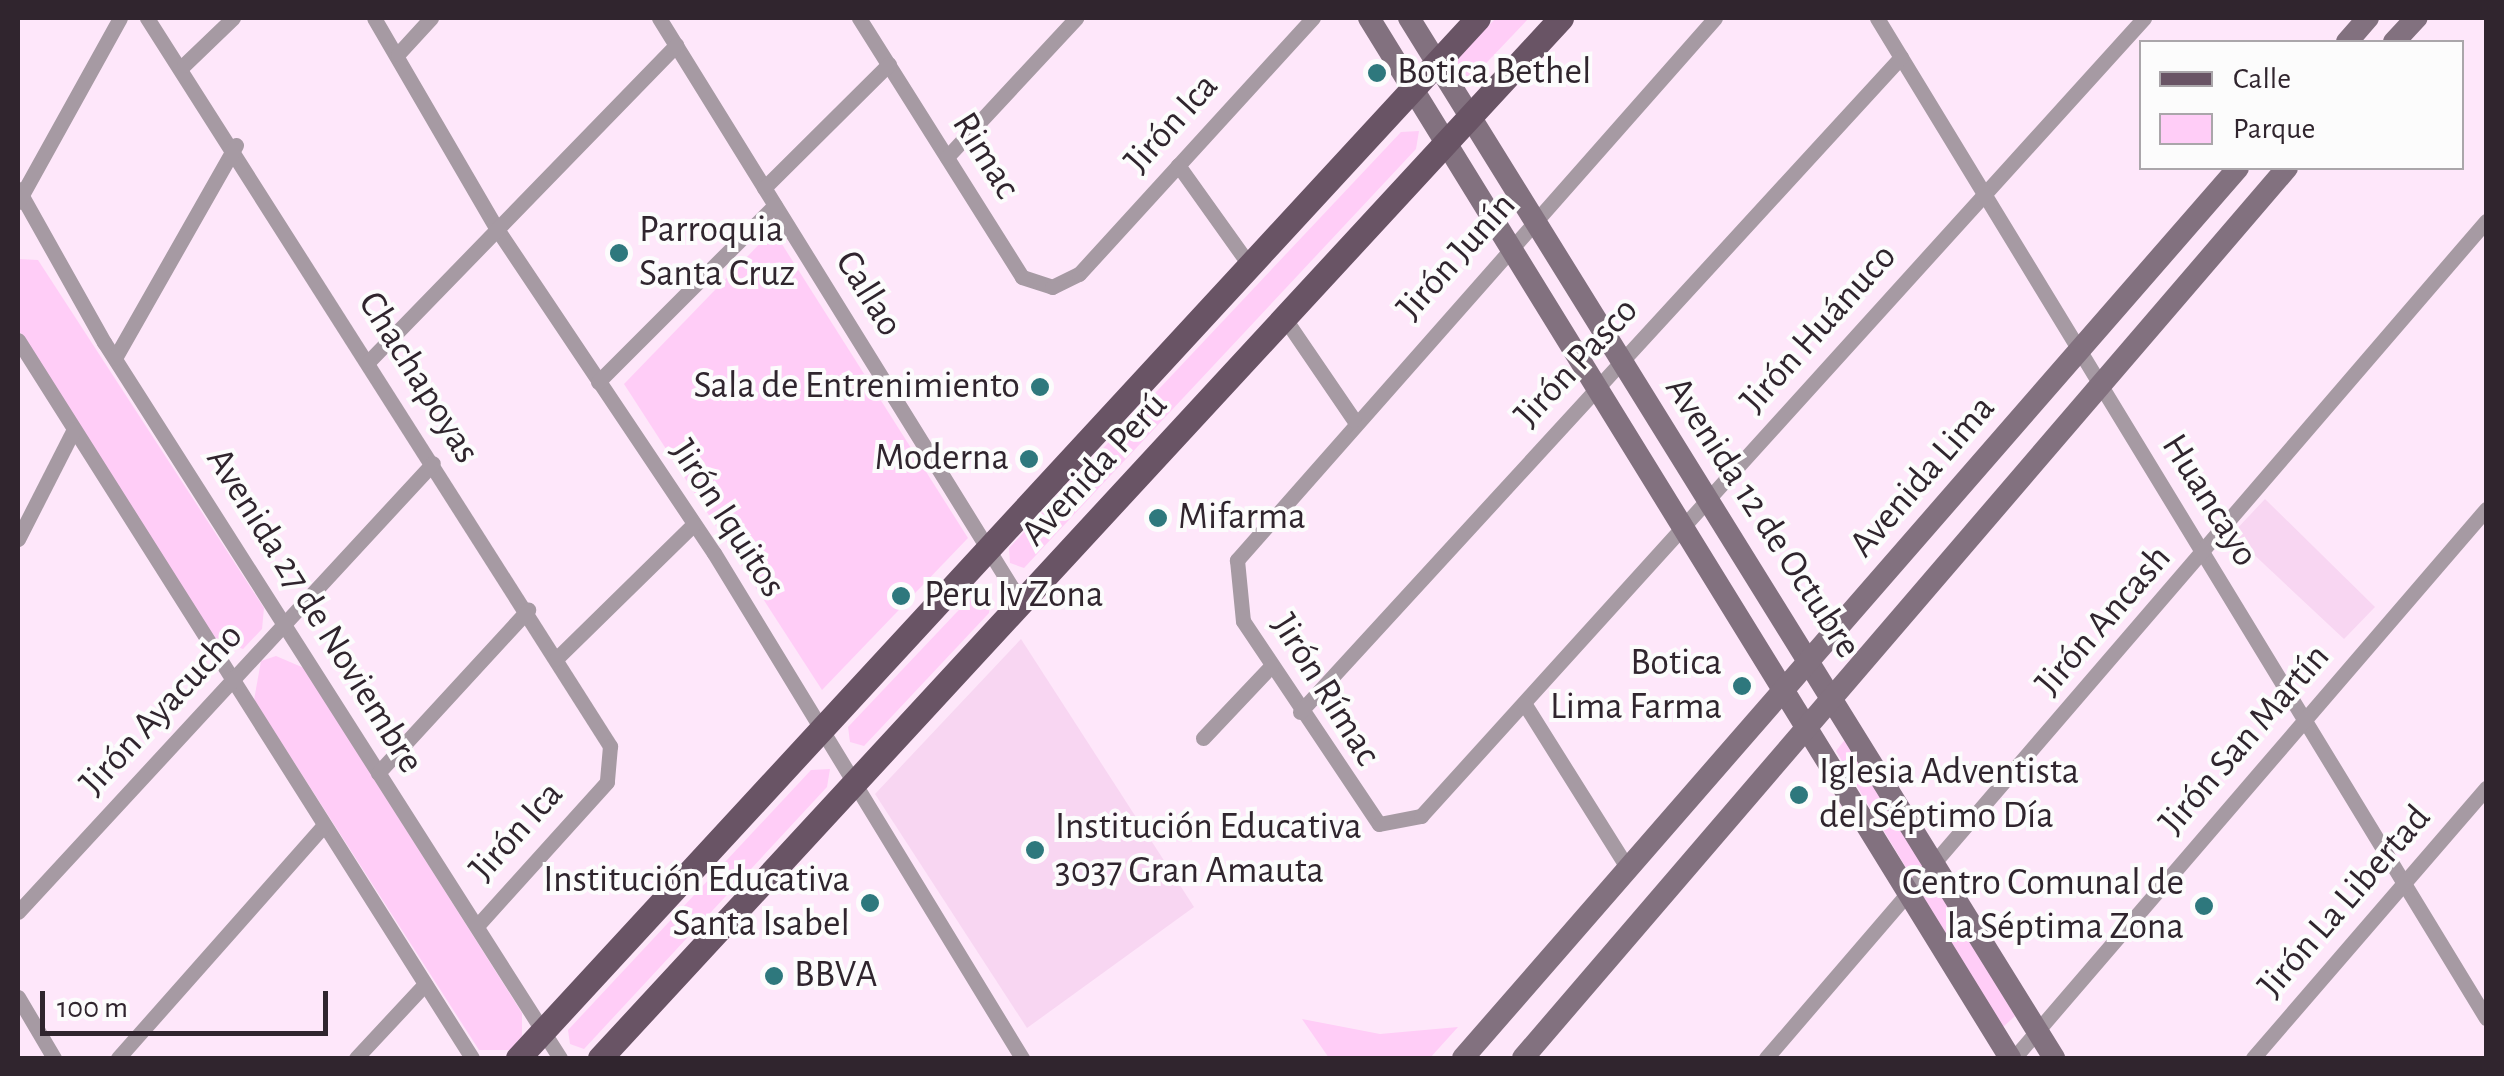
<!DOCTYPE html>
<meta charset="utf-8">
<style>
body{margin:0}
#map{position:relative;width:2504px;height:1076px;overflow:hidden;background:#fee7fa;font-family:"Alegreya Sans",sans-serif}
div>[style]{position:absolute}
.built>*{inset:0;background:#f8d6f2}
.green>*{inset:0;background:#ffcdf7}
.street>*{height:15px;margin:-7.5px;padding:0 7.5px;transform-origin:7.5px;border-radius:7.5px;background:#a69aa3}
.secondary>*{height:22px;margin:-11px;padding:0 11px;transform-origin:11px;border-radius:11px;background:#82717f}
.primary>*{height:25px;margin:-12.5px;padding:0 12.5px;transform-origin:12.5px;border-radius:12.5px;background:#695465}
.dots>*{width:28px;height:28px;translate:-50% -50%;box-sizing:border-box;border:5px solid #fcfcfc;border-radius:50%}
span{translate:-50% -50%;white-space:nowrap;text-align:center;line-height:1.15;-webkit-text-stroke:8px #fcfcfc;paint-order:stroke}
.poi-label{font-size:38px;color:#30252e}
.left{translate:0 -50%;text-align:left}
.right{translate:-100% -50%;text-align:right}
.street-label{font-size:38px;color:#30252e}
.frame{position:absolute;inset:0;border:20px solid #30252e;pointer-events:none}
.legend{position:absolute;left:2139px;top:40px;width:325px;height:130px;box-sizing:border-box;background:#fcfcfc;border:2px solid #aaa6aa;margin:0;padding:12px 18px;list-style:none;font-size:30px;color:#30252e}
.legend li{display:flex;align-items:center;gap:20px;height:50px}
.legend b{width:50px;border:2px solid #aaa6aa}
.scale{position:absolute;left:40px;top:991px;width:288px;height:45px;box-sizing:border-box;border:5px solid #30252e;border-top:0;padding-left:12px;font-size:30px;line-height:35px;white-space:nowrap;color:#30252e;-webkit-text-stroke:8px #fcfcfc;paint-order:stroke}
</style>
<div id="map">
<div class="built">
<div style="clip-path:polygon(2265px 499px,2375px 607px,2344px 639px,2232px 534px)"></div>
<div style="clip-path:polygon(1021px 639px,1194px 907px,1027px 1028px,875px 794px)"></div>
</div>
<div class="green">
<div style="clip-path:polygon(1496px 18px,1529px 18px,1472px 78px,1458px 73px,1457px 58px)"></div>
<div style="clip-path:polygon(1419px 131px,1416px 149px,1024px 568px,1010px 563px,1009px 548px,1401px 132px)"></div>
<div style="clip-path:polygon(773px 230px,968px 538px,822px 690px,624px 384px)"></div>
<div style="clip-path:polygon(18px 259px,38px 260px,264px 608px,262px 629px,243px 649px,211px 637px,18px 329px)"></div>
<div style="clip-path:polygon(992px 594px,989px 613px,864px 746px,850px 742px,848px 727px,973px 595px)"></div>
<div style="clip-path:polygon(276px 656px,304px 668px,522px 1013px,522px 1036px,510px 1050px,479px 1050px,254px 700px,261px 661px)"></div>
<div style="clip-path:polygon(1847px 737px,2015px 1016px,2002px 1028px,1836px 751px)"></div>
<div style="clip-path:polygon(830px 769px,827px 787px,584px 1049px,570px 1044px,568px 1030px,811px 770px)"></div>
<div style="clip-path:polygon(1302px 1019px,1380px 1034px,1458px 1027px,1430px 1058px,1329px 1058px)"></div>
</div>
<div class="street">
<div style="left:147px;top:18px;width:863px;rotate:57.54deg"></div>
<div style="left:610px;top:746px;width:36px;rotate:95deg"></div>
<div style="left:607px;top:782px;width:194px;rotate:132.1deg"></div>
<div style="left:374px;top:18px;width:244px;rotate:59.8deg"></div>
<div style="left:497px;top:229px;width:390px;rotate:56.2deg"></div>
<div style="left:714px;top:553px;width:592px;rotate:58.62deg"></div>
<div style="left:659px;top:18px;width:689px;rotate:58.22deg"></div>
<div style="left:859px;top:18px;width:306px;rotate:57.8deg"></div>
<div style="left:1022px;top:277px;width:32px;rotate:18deg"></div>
<div style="left:1052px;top:287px;width:30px;rotate:-26deg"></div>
<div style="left:1079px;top:274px;width:347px;rotate:-47.6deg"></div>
<div style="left:1715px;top:18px;width:723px;rotate:131.41deg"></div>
<div style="left:1237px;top:560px;width:61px;rotate:84.4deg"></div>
<div style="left:1243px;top:621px;width:244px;rotate:56.2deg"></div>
<div style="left:1379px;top:824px;width:43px;rotate:-10.8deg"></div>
<div style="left:1421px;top:816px;width:1077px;rotate:-47.82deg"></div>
<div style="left:1877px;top:18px;width:1171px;rotate:58.66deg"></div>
<div style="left:398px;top:54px;width:49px;rotate:-47.5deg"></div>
<div style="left:184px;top:65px;width:68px;rotate:-43.8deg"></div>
<div style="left:947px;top:157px;width:190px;rotate:-47.1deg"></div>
<div style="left:1178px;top:165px;width:124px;rotate:54.5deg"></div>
<div style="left:764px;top:188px;width:176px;rotate:-44.8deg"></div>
<div style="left:18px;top:189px;width:176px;rotate:60.7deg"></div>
<div style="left:104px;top:342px;width:849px;rotate:57.51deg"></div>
<div style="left:18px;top:202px;width:210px;rotate:-61deg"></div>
<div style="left:1285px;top:319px;width:122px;rotate:55.7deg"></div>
<div style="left:18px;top:340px;width:849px;rotate:57.69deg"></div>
<div style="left:115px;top:358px;width:245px;rotate:-60.4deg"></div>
<div style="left:369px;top:361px;width:441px;rotate:-45.8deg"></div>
<div style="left:598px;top:382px;width:250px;rotate:-45deg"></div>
<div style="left:18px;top:539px;width:123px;rotate:-63deg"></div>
<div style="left:556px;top:659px;width:192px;rotate:-44.4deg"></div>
<div style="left:1524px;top:703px;width:196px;rotate:57.9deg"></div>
<div style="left:1300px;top:712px;width:889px;rotate:-47.46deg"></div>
<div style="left:1203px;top:738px;width:99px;rotate:-46.6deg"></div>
<div style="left:378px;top:773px;width:222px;rotate:-47.4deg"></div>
<div style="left:18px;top:912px;width:611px;rotate:-47.25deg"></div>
<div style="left:18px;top:997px;width:71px;rotate:59.5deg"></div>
<div style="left:118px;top:1058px;width:311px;rotate:-48.5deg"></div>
<div style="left:356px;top:1058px;width:101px;rotate:-47deg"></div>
<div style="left:1766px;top:1058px;width:1104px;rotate:-49.3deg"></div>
<div style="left:2014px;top:1058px;width:724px;rotate:-49.31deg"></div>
<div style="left:2253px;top:1058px;width:357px;rotate:-49.2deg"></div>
</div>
<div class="secondary">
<div style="left:1369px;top:18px;width:1222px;rotate:58.35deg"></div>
<div style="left:1409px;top:18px;width:1224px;rotate:58.19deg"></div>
<div style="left:2347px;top:42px;width:32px;rotate:-49deg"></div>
<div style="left:2394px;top:42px;width:33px;rotate:-47deg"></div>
<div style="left:1463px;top:1058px;width:1180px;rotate:-48.95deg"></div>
<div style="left:1523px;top:1058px;width:1173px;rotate:-49.36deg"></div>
</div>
<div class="primary">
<div style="left:518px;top:1058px;width:1415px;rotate:-47.29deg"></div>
<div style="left:600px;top:1058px;width:1416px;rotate:-47.26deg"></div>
</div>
<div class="dots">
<div style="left:1377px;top:73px;background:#2e787d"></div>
<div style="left:619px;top:253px;background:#2e787d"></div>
<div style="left:1040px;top:387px;background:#2e787d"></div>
<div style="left:1029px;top:459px;background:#2e787d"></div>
<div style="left:1158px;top:518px;background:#2e787d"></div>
<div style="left:901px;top:596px;background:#2e787d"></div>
<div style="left:1742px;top:686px;background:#2e787d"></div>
<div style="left:1799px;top:795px;background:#2e787d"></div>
<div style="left:1035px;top:850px;background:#2e787d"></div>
<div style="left:870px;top:903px;background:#2e787d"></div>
<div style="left:2204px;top:906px;background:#2e787d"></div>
<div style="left:774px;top:976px;background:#2e787d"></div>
</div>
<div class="poi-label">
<span class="left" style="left:1397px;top:73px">Botica Bethel</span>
<span class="left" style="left:639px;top:253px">Parroquia<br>Santa Cruz</span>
<span class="right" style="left:1020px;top:387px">Sala de Entrenimiento</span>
<span class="right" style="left:1009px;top:459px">Moderna</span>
<span class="left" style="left:1178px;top:518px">Mifarma</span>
<span class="left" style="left:924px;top:596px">Peru Iv Zona</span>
<span class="right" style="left:1722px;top:686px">Botica<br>Lima Farma</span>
<span class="left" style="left:1819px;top:795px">Iglesia Adventista<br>del Séptimo Día</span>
<span class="left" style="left:1055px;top:850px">Institución Educativa<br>3037 Gran Amauta</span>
<span class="right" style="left:850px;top:903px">Institución Educativa<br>Santa Isabel</span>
<span class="right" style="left:2184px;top:906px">Centro Comunal de<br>la Séptima Zona</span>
<span class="left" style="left:794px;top:976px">BBVA</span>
</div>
<div class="street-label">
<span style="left:1172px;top:124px;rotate:-48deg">Jirón Ica</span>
<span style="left:985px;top:156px;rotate:58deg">Rimac</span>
<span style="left:1457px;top:257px;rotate:-48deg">Jirón Junín</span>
<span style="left:868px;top:294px;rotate:58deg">Callao</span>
<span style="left:1819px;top:329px;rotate:-48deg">Jirón Huánuco</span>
<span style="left:1577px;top:363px;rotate:-47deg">Jirón Pasco</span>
<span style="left:418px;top:378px;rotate:58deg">Chachapoyas</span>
<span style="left:1095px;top:470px;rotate:-47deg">Avenida Perú</span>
<span style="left:1923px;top:477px;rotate:-49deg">Avenida Lima</span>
<span style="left:2209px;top:501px;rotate:58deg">Huancayo</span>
<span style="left:1762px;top:518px;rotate:57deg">Avenida 12 de Octubre</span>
<span style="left:727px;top:519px;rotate:57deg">Jirón Iquitos</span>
<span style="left:314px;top:611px;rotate:58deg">Avenida 27 de Noviembre</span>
<span style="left:2104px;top:621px;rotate:-49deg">Jirón Ancash</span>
<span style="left:1325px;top:690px;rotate:58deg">Jirón Rímac</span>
<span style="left:162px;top:710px;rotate:-47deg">Jirón Ayacucho</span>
<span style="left:2245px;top:740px;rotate:-49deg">Jirón San Martín</span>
<span style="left:517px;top:832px;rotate:-48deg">Jirón Ica</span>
<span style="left:2345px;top:902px;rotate:-49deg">Jirón La Libertad</span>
</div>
<div class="frame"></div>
<ul class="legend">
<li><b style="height:12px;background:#695465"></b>Calle</li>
<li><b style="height:28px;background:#ffcdf7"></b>Parque</li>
</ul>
<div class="scale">100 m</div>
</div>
